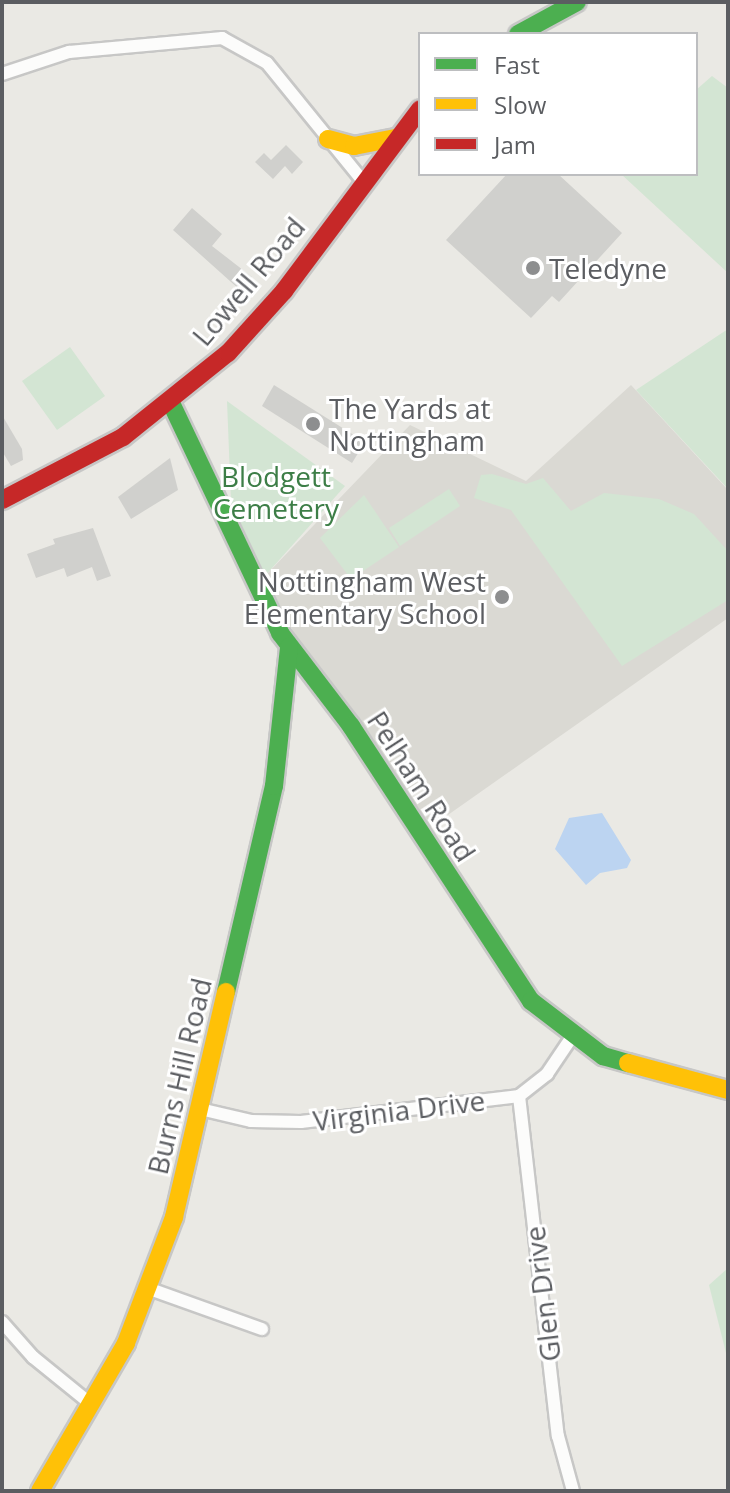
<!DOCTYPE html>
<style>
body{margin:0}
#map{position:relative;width:730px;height:1493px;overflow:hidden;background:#eae9e4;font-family:"Open Sans",sans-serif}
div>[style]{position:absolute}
.education>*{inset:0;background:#dad9d3}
.green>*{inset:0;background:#d3e5d3}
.water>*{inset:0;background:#bcd4f1}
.building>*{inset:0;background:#d0d0cd}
.roads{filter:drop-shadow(2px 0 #c7c7c6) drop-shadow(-2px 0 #c7c7c6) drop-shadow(0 2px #c7c7c6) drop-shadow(0 -2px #c7c7c6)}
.street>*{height:12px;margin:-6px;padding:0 6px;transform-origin:6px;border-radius:6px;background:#fcfcfb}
.fast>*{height:18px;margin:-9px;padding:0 9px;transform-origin:9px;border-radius:9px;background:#4caf50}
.slow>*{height:18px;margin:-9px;padding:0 9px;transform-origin:9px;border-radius:9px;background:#ffc107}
.jam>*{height:18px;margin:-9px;padding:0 9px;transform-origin:9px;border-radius:9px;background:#c62828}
.dots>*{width:22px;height:22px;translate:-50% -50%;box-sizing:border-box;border:4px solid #fff;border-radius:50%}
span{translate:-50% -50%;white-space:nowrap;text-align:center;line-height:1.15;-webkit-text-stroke:6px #fff;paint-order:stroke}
.poi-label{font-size:28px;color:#5b5d61}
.left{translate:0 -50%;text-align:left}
.right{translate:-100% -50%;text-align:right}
.street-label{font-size:28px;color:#5b5d61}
.park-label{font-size:28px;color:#3d7e47}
.frame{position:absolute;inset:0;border:4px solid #5b5d61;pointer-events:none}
.legend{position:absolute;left:418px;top:32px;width:280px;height:144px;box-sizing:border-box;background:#fff;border:2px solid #bdbec0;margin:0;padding:10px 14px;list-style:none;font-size:24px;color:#5b5d61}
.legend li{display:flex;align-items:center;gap:16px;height:40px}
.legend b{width:40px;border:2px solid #bdbec0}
</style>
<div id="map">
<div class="education">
<div style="clip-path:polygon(631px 385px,728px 490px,728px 618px,428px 829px,303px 651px,265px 576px,410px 425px,526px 481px)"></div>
</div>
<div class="green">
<div style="clip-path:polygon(712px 76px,728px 88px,728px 273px,621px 174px,696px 174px,696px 90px)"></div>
<div style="clip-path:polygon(728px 329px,728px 489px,636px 390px)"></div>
<div style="clip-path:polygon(70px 347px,105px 396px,57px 430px,22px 381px)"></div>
<div style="clip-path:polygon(227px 401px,345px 486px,265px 576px,231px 502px)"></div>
<div style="clip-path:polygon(492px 474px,526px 484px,543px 478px,571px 511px,604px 493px,659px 499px,694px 514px,728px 551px,728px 600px,622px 666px,511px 510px,474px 498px,481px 475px)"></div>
<div style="clip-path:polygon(449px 489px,460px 506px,400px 546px,389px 528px)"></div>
<div style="clip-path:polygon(364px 495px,399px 547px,351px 579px,320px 538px)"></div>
<div style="clip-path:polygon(728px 1268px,728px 1361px,709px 1285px)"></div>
</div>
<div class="water">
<div style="clip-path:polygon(602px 813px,631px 860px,627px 868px,600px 873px,586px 885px,555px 849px,569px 818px)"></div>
</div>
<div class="building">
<div style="clip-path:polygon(286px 145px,303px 162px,292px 174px,285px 166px,273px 179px,255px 162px,264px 153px,271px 160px)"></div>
<div style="clip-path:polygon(507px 174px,558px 174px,622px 233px,559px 302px,552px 296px,531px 318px,446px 240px)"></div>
<div style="clip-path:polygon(192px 208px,222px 234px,212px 246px,252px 277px,240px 290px,173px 230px)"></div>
<div style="clip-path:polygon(274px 385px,365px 442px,352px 463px,262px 406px)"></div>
<div style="clip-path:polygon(2px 415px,22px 449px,23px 460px,11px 466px,2px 451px)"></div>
<div style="clip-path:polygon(170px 458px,178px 490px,131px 519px,118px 497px)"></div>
<div style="clip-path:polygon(93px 528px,111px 576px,97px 581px,92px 567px,67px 577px,64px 568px,36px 578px,27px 554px,55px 544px,53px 539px)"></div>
</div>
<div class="roads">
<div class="street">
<div style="left:2px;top:74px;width:71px;rotate:-18.2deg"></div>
<div style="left:69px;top:52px;width:154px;rotate:-5.2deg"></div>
<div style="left:222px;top:38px;width:51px;rotate:29.1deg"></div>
<div style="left:267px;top:63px;width:151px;rotate:50.9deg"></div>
<div style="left:519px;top:1096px;width:342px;rotate:83.5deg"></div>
<div style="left:558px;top:1436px;width:57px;rotate:74.7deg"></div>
<div style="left:200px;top:1109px;width:52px;rotate:13.2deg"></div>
<div style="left:251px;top:1121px;width:50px;rotate:1.1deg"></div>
<div style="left:301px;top:1122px;width:220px;rotate:-6.8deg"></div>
<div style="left:519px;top:1096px;width:36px;rotate:-38deg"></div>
<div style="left:547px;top:1074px;width:45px;rotate:-56deg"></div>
<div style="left:150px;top:1289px;width:119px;rotate:19.7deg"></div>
<div style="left:2px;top:1322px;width:47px;rotate:48.5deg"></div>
<div style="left:33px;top:1357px;width:76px;rotate:39.1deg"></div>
</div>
<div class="fast">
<div style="left:518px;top:34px;width:67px;rotate:-28.5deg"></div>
<div style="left:171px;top:403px;width:255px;rotate:64.6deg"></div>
<div style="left:280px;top:633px;width:117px;rotate:52.6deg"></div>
<div style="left:351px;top:726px;width:329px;rotate:56.8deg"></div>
<div style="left:531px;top:1001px;width:91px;rotate:37.4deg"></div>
<div style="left:603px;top:1056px;width:26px;rotate:16deg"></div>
<div style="left:226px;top:992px;width:212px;rotate:-76.9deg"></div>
<div style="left:274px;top:786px;width:140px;rotate:-83.8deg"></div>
</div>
<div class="slow">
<div style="left:328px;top:139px;width:27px;rotate:15deg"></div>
<div style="left:354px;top:146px;width:42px;rotate:-11deg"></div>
<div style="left:628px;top:1063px;width:104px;rotate:15.1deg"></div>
<div style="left:40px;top:1491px;width:171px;rotate:-59.8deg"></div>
<div style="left:126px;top:1343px;width:135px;rotate:-69.1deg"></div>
<div style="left:174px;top:1217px;width:231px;rotate:-77deg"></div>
</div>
<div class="jam">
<div style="left:2px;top:500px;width:136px;rotate:-27.5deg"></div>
<div style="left:123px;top:437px;width:134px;rotate:-38.7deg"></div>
<div style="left:228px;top:353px;width:84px;rotate:-47.9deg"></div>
<div style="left:284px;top:291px;width:227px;rotate:-53.2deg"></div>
</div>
</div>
<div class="dots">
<div style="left:533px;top:268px;background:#8d8e8f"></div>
<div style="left:313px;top:424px;background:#8d8e8f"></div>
<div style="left:502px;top:597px;background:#8d8e8f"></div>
</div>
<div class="poi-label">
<span class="left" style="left:549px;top:268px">Teledyne</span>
<span class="left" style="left:329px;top:424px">The Yards at<br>Nottingham</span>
<span class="right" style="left:486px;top:597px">Nottingham West<br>Elementary School</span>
</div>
<div class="street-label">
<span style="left:248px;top:281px;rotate:-50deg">Lowell Road</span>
<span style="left:422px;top:786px;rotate:57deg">Pelham Road</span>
<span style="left:179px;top:1076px;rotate:-77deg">Burns Hill Road</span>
<span style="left:399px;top:1110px;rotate:-7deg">Virginia Drive</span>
<span style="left:542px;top:1294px;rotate:-97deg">Glen Drive</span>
</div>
<div class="park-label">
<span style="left:276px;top:492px">Blodgett<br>Cemetery</span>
</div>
<div class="frame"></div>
<ul class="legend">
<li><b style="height:10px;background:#4caf50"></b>Fast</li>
<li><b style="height:10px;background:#ffc107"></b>Slow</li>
<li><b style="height:10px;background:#c62828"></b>Jam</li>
</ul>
</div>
